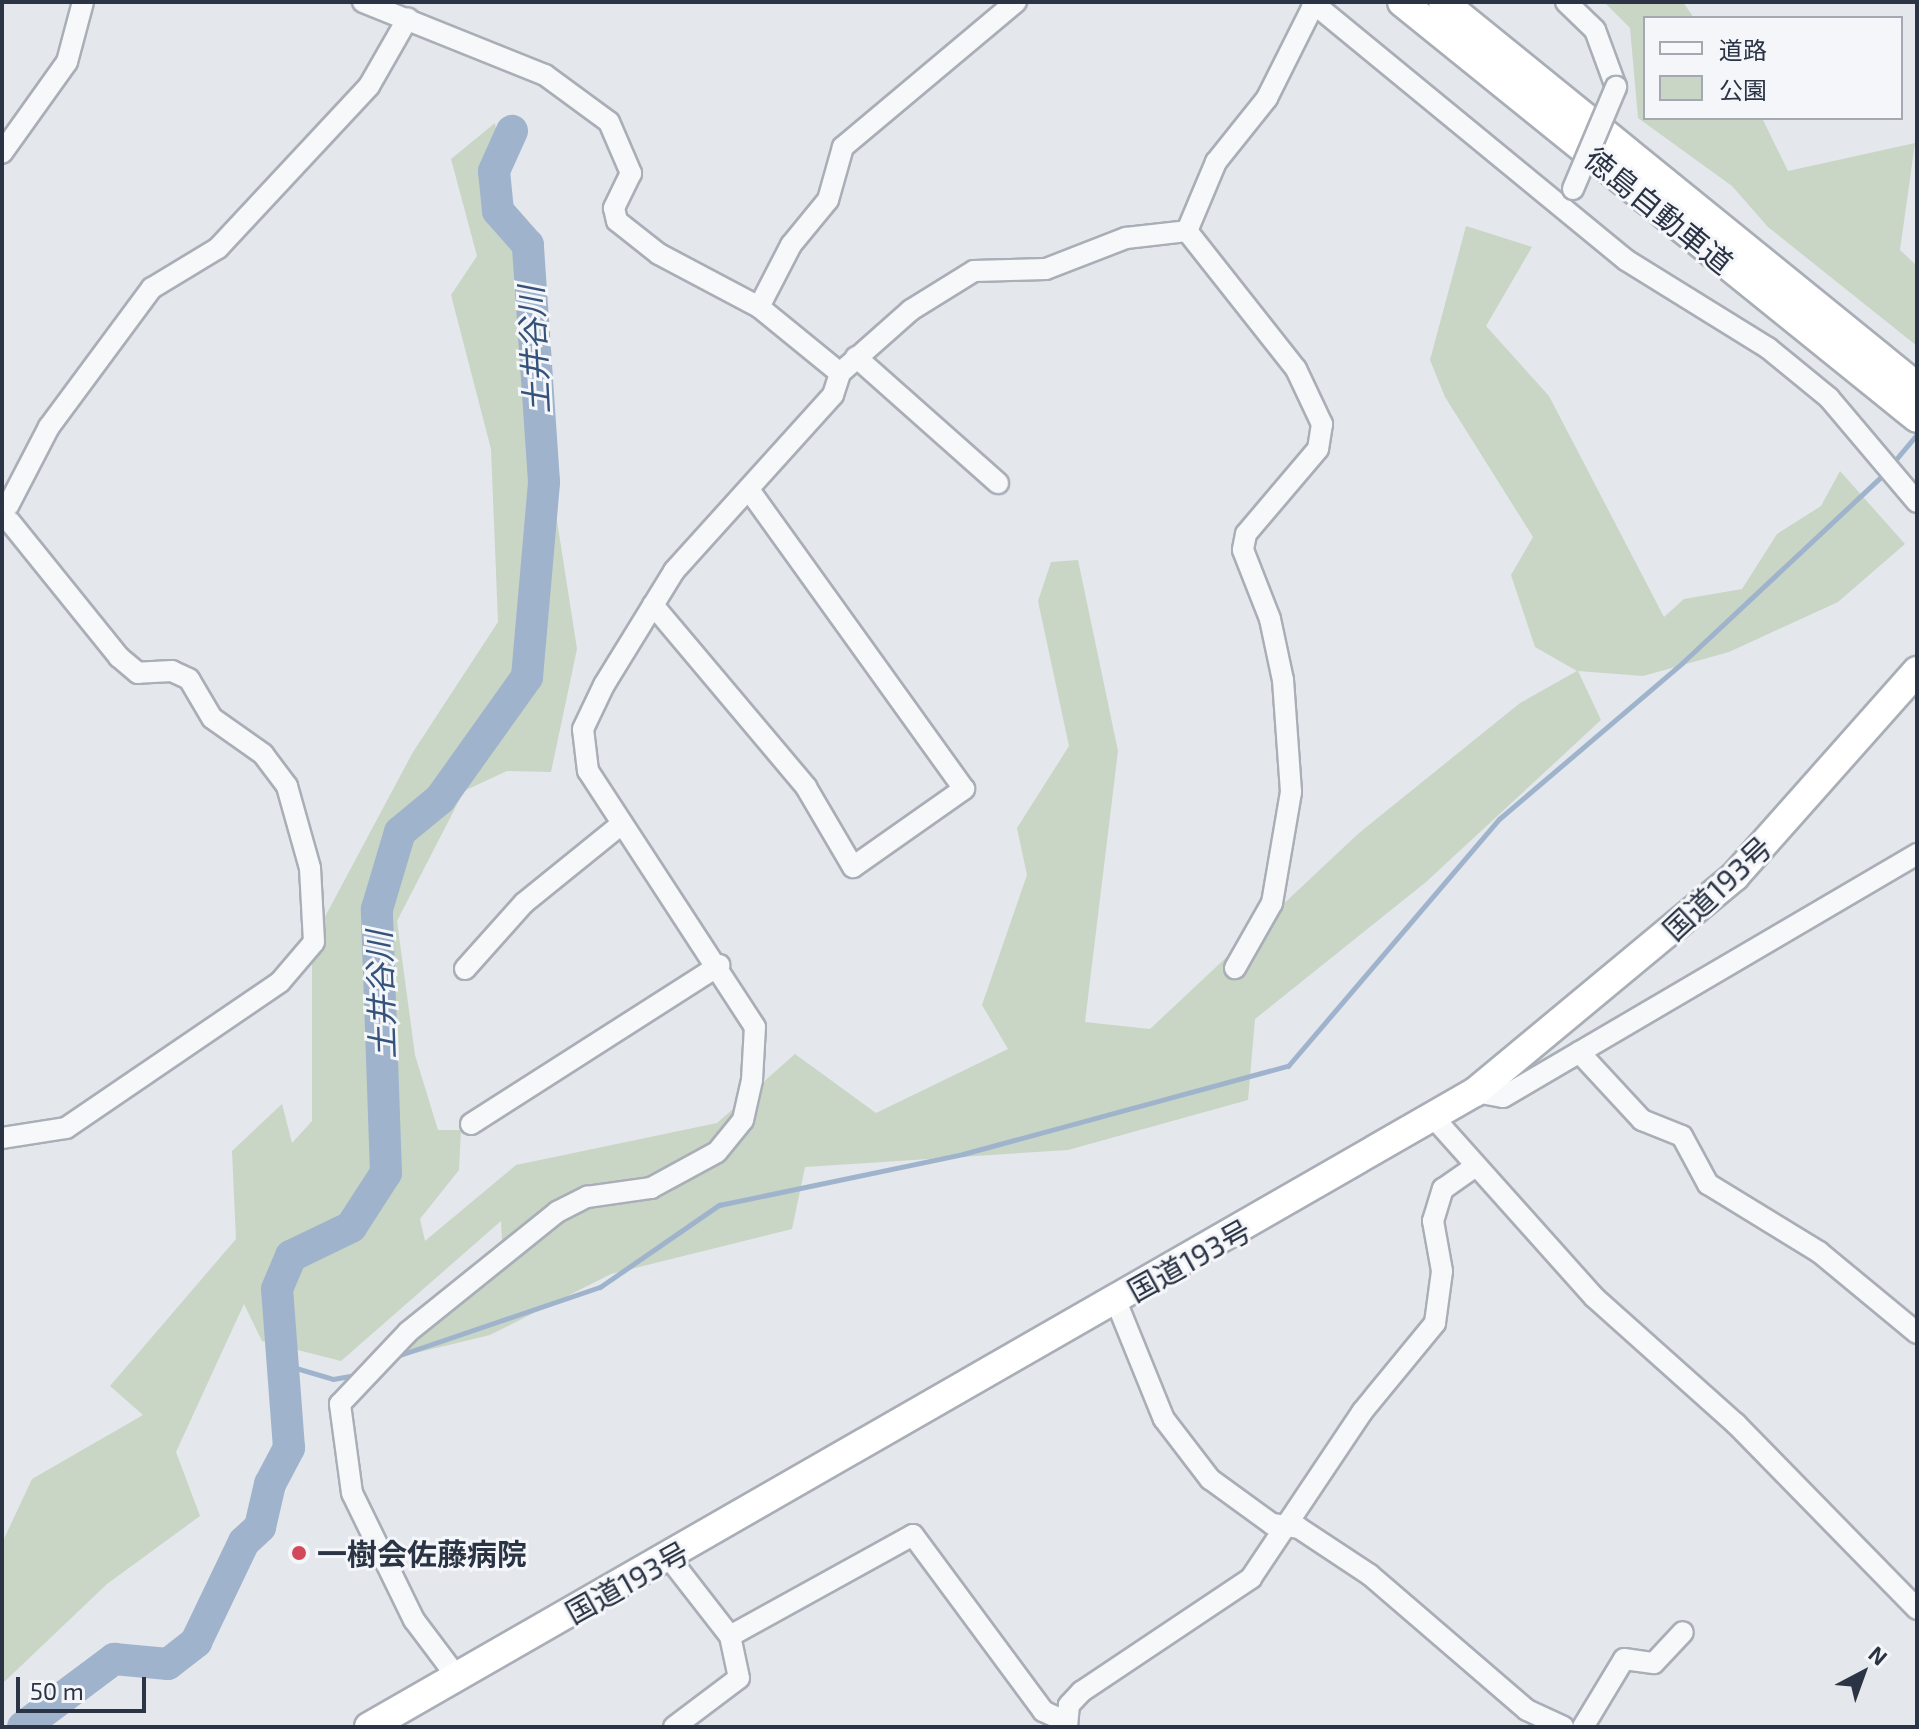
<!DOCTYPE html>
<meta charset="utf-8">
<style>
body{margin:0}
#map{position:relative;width:1919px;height:1729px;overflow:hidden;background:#e4e7ec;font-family:"Exo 2","Noto Sans JP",sans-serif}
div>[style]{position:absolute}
.green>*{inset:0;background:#c9d6c5}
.stream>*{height:5px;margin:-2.5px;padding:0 2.5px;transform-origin:2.5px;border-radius:2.5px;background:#9fb4cc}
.river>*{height:32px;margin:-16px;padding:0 16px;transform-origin:16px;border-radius:16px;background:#9fb4cc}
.roads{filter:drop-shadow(2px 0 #a9aeb7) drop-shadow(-2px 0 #a9aeb7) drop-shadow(0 2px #a9aeb7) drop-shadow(0 -2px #a9aeb7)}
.minor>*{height:20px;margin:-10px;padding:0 10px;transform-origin:10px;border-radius:10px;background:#f7f8fa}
.highway>*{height:28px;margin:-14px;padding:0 14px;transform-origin:14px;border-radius:14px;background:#fff}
.bridges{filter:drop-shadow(2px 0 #a9aeb7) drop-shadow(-2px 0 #a9aeb7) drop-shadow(0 2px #a9aeb7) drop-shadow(0 -2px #a9aeb7)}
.minor-bridge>*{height:20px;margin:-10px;padding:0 10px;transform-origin:10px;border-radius:10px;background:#f7f8fa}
.dots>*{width:22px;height:22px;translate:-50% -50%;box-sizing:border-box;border:4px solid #f4f6f9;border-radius:50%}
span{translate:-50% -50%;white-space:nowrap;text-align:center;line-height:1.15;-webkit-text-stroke:6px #f4f6f9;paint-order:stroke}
.street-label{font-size:30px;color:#2b3445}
.poi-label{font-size:30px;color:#2b3445;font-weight:700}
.left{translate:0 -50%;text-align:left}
.water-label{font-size:32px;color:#34527a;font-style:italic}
.frame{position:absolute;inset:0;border:4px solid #2b3445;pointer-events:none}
.legend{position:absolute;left:1643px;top:16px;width:260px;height:104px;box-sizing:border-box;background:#f4f6f9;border:2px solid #a4a8b1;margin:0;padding:10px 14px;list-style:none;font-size:24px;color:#2b3445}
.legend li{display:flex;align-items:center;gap:16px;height:40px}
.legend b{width:40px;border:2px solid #a4a8b1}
.north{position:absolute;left:1823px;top:1633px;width:80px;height:80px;-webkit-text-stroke:6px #f4f6f9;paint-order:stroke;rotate:41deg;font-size:22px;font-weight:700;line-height:32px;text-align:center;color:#2b3445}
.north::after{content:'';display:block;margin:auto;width:28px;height:36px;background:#2b3445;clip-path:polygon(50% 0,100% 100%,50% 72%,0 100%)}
.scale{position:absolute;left:16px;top:1677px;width:130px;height:36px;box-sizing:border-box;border:4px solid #2b3445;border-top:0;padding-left:10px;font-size:24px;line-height:28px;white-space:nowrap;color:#2b3445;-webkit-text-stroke:6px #f4f6f9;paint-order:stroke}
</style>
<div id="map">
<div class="green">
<div style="clip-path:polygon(1604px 2px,1683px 2px,1694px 18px,1645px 18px,1645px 118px,1762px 118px,1788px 171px,1915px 143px,1900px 250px,1917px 266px,1917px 346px,1768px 227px,1732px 186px,1638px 118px,1630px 28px)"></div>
<div style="clip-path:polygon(495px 123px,577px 649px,551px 772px,507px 771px,464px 791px,397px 921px,415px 1055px,438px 1130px,461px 1130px,459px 1170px,420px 1219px,425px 1241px,516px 1165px,717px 1123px,795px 1054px,876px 1113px,1008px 1049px,982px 1005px,1027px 875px,1017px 828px,1069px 746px,1038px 601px,1051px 562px,1078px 560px,1118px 751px,1085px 1022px,1150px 1029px,1359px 833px,1520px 703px,1577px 671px,1535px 647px,1511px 575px,1533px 537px,1445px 397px,1430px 360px,1466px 226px,1532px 247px,1486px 326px,1549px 396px,1664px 617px,1684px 599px,1742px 589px,1777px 534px,1821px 506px,1840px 471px,1905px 544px,1838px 602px,1729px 652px,1643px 676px,1578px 671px,1601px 720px,1426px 882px,1255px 1019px,1248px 1100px,1068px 1150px,805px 1167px,792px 1229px,611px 1274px,490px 1335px,399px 1357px,502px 1242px,501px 1221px,341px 1361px,262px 1341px,244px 1304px,176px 1452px,200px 1516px,107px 1584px,2px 1684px,2px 1543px,32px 1479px,143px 1415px,110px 1386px,236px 1239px,232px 1151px,282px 1104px,292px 1143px,312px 1121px,312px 941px,413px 752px,498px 622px,491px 449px,451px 295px,477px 256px,451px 159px)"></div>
</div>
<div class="stream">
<div style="left:1892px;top:464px;width:39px;rotate:-50deg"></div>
<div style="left:394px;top:1357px;width:218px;rotate:-18.8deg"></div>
<div style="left:600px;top:1287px;width:145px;rotate:-34.6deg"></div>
<div style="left:719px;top:1205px;width:249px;rotate:-11.8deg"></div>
<div style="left:963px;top:1154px;width:337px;rotate:-15.2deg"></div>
<div style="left:1288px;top:1066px;width:325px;rotate:-49.5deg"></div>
<div style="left:1499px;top:819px;width:240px;rotate:-40.4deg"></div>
<div style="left:1682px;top:663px;width:279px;rotate:-43.1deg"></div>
<div style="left:279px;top:1363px;width:56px;rotate:16.5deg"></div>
<div style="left:333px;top:1379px;width:23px;rotate:-10deg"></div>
</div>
<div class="river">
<div style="left:23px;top:1727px;width:114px;rotate:-36.8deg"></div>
<div style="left:114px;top:1659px;width:54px;rotate:5.3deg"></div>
<div style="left:168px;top:1664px;width:36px;rotate:-38deg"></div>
<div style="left:196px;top:1642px;width:111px;rotate:-64.4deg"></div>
<div style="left:244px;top:1542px;width:22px;rotate:-43deg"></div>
<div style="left:260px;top:1527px;width:44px;rotate:-76.9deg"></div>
<div style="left:270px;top:1484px;width:41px;rotate:-62.2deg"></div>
<div style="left:289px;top:1448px;width:159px;rotate:-94.3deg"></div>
<div style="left:277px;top:1289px;width:36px;rotate:-67deg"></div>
<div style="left:291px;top:1256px;width:67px;rotate:-25.8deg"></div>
<div style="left:351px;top:1227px;width:64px;rotate:-57.1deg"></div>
<div style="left:386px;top:1173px;width:264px;rotate:-92deg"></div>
<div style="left:377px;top:909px;width:80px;rotate:-73.4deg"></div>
<div style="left:400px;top:832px;width:52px;rotate:-39.5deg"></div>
<div style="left:440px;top:799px;width:150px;rotate:-54.5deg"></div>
<div style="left:527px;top:677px;width:196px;rotate:-85deg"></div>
<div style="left:544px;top:482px;width:238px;rotate:-93.9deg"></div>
<div style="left:528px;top:245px;width:45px;rotate:-131.4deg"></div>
<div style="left:498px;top:211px;width:40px;rotate:-95.7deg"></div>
<div style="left:494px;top:171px;width:44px;rotate:-65.8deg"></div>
</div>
<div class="roads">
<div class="minor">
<div style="left:363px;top:2px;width:196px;rotate:21.9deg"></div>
<div style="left:545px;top:75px;width:79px;rotate:36.3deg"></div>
<div style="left:609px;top:122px;width:56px;rotate:66.7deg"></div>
<div style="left:631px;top:173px;width:39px;rotate:116deg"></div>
<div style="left:614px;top:208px;width:13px;rotate:77deg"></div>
<div style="left:617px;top:221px;width:53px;rotate:38.2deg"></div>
<div style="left:659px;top:254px;width:113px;rotate:27.9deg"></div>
<div style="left:759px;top:307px;width:104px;rotate:39.2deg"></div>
<div style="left:1312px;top:2px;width:406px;rotate:39.4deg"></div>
<div style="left:1626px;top:260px;width:167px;rotate:31.8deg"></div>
<div style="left:1768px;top:348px;width:79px;rotate:39.3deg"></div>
<div style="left:1829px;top:398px;width:136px;rotate:49.8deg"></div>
<div style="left:1566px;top:2px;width:40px;rotate:44deg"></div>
<div style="left:1595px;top:30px;width:61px;rotate:69.8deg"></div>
<div style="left:2px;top:153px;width:112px;rotate:-54.5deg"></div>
<div style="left:67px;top:62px;width:62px;rotate:-75.1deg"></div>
<div style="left:1187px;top:231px;width:176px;rotate:51.7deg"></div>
<div style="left:1296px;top:369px;width:61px;rotate:64.7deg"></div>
<div style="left:1322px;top:424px;width:25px;rotate:99deg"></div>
<div style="left:1318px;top:449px;width:111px;rotate:130.3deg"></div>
<div style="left:1246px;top:534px;width:16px;rotate:101deg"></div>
<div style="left:1243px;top:550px;width:74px;rotate:68.6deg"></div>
<div style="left:1270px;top:619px;width:62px;rotate:78deg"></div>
<div style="left:1283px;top:680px;width:112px;rotate:85.9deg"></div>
<div style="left:1291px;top:792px;width:113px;rotate:99.7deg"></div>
<div style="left:1272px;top:903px;width:75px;rotate:119.6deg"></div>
<div style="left:1187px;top:231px;width:75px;rotate:-67.2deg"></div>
<div style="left:1216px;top:162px;width:82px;rotate:-51.4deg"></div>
<div style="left:1267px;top:98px;width:105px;rotate:-63.4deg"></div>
<div style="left:759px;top:307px;width:70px;rotate:-62.7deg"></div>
<div style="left:791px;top:245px;width:58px;rotate:-50.6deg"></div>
<div style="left:828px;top:200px;width:55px;rotate:-74.2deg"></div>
<div style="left:843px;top:147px;width:226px;rotate:-40deg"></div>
<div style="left:856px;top:357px;width:190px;rotate:41.6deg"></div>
<div style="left:8px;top:506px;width:89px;rotate:-62.6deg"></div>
<div style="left:49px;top:427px;width:173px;rotate:-53.5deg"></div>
<div style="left:152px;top:288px;width:77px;rotate:-31.2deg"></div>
<div style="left:218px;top:248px;width:221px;rotate:-47deg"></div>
<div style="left:369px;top:86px;width:78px;rotate:-60.2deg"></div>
<div style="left:653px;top:605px;width:238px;rotate:49.9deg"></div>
<div style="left:806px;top:787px;width:93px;rotate:59.6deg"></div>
<div style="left:853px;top:867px;width:136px;rotate:-35.1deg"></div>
<div style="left:964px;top:789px;width:368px;rotate:-125.7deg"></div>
<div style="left:465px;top:969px;width:89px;rotate:-48.2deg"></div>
<div style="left:524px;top:903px;width:122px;rotate:-39deg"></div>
<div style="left:1579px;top:1052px;width:93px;rotate:47.2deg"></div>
<div style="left:1642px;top:1120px;width:43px;rotate:21.8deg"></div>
<div style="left:1682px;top:1136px;width:55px;rotate:61.6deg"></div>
<div style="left:1708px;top:1184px;width:130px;rotate:31.5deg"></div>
<div style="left:1819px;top:1252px;width:127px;rotate:39.6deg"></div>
<div style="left:1475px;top:1092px;width:28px;rotate:10deg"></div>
<div style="left:1503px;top:1097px;width:480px;rotate:-30.4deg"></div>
<div style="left:1434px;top:1118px;width:240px;rotate:48.2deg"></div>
<div style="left:1594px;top:1297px;width:191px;rotate:41.8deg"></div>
<div style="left:1736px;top:1424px;width:259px;rotate:45.6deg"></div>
<div style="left:471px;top:1124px;width:295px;rotate:-32.6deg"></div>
<div style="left:2px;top:1138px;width:65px;rotate:-8.9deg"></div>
<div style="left:66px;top:1128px;width:259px;rotate:-34.3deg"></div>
<div style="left:280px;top:982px;width:52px;rotate:-49.6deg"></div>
<div style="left:314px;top:942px;width:74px;rotate:-93.1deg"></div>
<div style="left:310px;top:868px;width:85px;rotate:-105.7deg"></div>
<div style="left:287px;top:786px;width:40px;rotate:-127deg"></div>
<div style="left:263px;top:754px;width:62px;rotate:-144.8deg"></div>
<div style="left:212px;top:718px;width:45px;rotate:-120.5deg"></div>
<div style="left:189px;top:679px;width:19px;rotate:-155deg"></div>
<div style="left:172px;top:671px;width:34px;rotate:177deg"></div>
<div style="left:138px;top:673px;width:25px;rotate:-140deg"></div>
<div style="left:119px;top:657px;width:174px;rotate:-128.9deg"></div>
<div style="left:1116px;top:1301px;width:127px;rotate:67.9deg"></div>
<div style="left:1164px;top:1419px;width:76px;rotate:52.5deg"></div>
<div style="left:1210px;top:1479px;width:77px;rotate:36deg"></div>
<div style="left:1272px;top:1524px;width:27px;rotate:8deg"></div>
<div style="left:1299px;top:1528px;width:85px;rotate:33.5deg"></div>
<div style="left:1370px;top:1575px;width:207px;rotate:40.7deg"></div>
<div style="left:1527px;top:1710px;width:40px;rotate:25deg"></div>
<div style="left:670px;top:1559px;width:98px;rotate:52.1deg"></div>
<div style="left:730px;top:1636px;width:209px;rotate:-28.9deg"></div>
<div style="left:913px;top:1535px;width:219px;rotate:53.5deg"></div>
<div style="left:1043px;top:1711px;width:26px;rotate:25deg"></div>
<div style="left:457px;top:1677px;width:71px;rotate:-127deg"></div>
<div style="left:414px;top:1620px;width:141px;rotate:-116deg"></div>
<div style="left:352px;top:1493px;width:90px;rotate:-97.7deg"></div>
<div style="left:340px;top:1404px;width:99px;rotate:-46.6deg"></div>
<div style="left:408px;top:1332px;width:191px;rotate:-38.8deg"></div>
<div style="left:557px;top:1212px;width:34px;rotate:-27deg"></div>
<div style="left:587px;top:1197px;width:65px;rotate:-8deg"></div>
<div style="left:651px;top:1188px;width:75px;rotate:-28.6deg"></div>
<div style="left:717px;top:1152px;width:41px;rotate:-50.9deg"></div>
<div style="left:743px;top:1120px;width:41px;rotate:-77.3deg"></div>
<div style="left:752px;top:1080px;width:53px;rotate:-86.8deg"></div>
<div style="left:755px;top:1027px;width:306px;rotate:-123.1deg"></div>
<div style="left:588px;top:771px;width:42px;rotate:-96.8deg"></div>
<div style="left:583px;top:729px;width:49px;rotate:-64.5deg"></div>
<div style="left:604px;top:685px;width:134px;rotate:-58.4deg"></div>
<div style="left:674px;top:571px;width:237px;rotate:-47.9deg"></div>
<div style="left:833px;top:395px;width:23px;rotate:-72deg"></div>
<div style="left:840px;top:373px;width:95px;rotate:-41.6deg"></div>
<div style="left:911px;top:310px;width:74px;rotate:-31.8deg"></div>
<div style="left:974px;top:271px;width:72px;rotate:-1.6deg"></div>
<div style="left:1046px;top:269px;width:86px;rotate:-21.2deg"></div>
<div style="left:1126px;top:238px;width:61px;rotate:-6.5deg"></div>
<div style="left:674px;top:1727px;width:81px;rotate:-37deg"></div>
<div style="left:739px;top:1678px;width:43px;rotate:-102.1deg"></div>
<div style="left:1067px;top:1727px;width:22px;rotate:-85deg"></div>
<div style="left:1069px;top:1705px;width:18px;rotate:-47deg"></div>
<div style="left:1081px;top:1692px;width:205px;rotate:-33.8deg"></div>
<div style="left:1251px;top:1578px;width:200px;rotate:-56.2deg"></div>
<div style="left:1362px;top:1412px;width:115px;rotate:-50.6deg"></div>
<div style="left:1435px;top:1323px;width:52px;rotate:-82.3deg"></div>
<div style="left:1442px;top:1271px;width:51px;rotate:-100.2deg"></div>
<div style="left:1433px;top:1221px;width:34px;rotate:-73deg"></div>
<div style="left:1443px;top:1189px;width:39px;rotate:-35deg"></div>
<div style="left:1583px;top:1727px;width:79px;rotate:-58.9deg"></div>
<div style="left:1624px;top:1659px;width:30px;rotate:8deg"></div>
<div style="left:1654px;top:1663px;width:42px;rotate:-46.9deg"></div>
</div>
<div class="highway">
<div style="left:1402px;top:2px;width:662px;rotate:38.93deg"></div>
<div style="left:1443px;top:2px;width:611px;rotate:39.08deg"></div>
<div style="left:369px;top:1727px;width:1275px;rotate:-29.86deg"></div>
<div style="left:1475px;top:1092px;width:338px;rotate:-39.7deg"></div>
<div style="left:1735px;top:876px;width:274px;rotate:-48.4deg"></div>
</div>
</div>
<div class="bridges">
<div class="minor-bridge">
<div style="left:1573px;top:189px;width:111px;rotate:-67.1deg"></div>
</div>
</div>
<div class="dots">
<div style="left:299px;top:1553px;background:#d1495b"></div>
</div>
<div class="street-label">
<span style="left:1659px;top:210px;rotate:39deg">徳島自動車道</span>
<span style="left:1717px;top:888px;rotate:-43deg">国道193号</span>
<span style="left:1189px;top:1260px;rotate:-29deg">国道193号</span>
<span style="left:627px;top:1582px;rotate:-29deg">国道193号</span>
</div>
<div class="poi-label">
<span class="left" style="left:317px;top:1553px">一樹会佐藤病院</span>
</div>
<div class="water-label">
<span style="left:533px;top:350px;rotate:-93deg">土井谷川</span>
<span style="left:380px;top:995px;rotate:-92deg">土井谷川</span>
</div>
<div class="frame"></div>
<ul class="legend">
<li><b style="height:10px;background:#f7f8fa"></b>道路</li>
<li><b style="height:22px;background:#c9d6c5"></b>公園</li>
</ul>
<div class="north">N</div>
<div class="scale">50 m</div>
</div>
